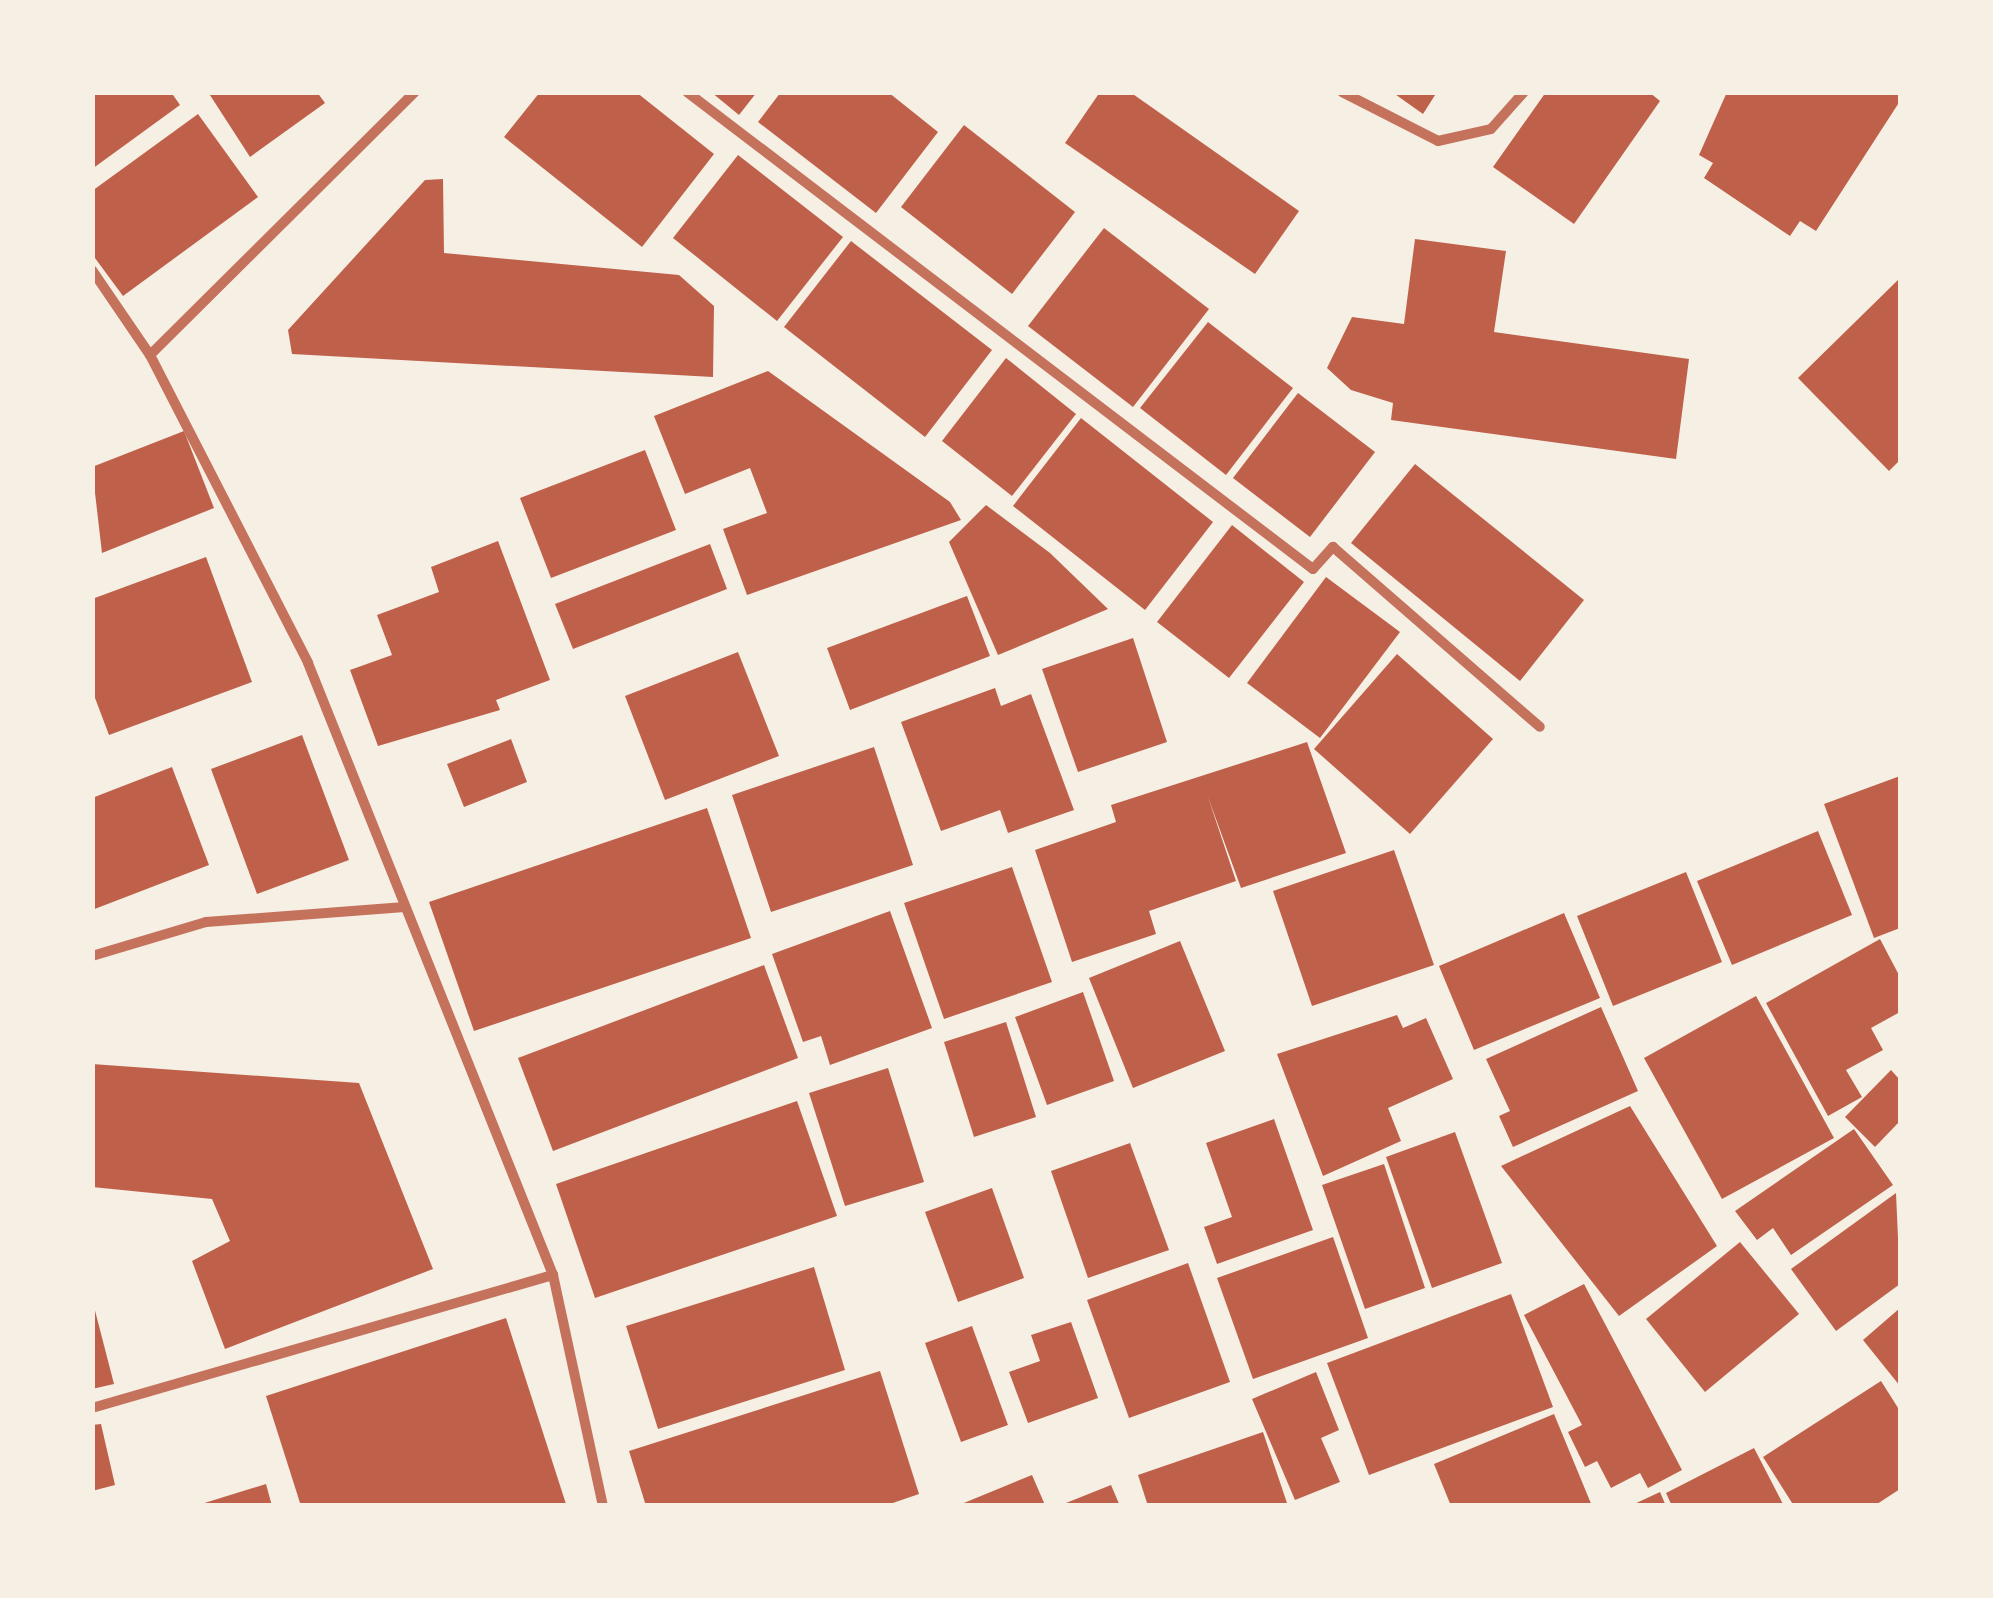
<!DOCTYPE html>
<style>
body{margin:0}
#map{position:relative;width:1993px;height:1598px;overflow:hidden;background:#f6efe4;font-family:"DejaVu Sans",sans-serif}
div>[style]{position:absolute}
.building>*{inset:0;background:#bf614a}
.minor>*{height:10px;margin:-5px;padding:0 5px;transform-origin:5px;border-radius:5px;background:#c5725c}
span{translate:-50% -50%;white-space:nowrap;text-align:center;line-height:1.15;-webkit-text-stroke:10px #f6efe4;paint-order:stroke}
.frame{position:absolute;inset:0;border:95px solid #f6efe4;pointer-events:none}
</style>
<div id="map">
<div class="building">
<div style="clip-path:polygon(92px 92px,171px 92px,180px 105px,92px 169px)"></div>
<div style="clip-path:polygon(208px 92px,317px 92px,325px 103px,250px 157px)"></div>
<div style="clip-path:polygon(540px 92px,636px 92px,714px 154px,642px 247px,504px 137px)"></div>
<div style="clip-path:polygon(711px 92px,757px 92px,739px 115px)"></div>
<div style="clip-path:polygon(781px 92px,888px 92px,938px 132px,876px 213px,758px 122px)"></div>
<div style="clip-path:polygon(1100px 92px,1130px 92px,1299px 211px,1255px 274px,1065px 143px)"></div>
<div style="clip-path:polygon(1392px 92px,1437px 92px,1423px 114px)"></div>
<div style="clip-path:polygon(1546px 92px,1649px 92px,1660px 101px,1574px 224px,1493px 167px)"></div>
<div style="clip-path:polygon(1727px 92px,1900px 92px,1900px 101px,1816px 231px,1800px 221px,1790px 236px,1704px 178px,1713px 163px,1699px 155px)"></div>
<div style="clip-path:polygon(198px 114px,258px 197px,123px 296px,92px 254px,92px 191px)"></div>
<div style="clip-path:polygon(964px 125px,1075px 212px,1012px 294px,901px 207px)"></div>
<div style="clip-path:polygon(738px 155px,843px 237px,777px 321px,673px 238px)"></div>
<div style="clip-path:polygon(443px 179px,444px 253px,679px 275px,714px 306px,713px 377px,292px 354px,288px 330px,425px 180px)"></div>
<div style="clip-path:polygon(1104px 228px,1209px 309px,1133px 407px,1028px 326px)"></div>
<div style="clip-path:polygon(1415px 239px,1506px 251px,1494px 332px,1689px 359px,1676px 459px,1391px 420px,1393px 403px,1351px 390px,1327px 368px,1352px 317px,1404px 324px)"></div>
<div style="clip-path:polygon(851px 241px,992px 350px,925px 437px,784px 327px)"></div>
<div style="clip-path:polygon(1900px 278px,1900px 460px,1889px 471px,1798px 378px)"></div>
<div style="clip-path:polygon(1208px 322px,1293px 388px,1226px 475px,1140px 408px)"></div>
<div style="clip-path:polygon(1006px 358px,1076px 414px,1012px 496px,942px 441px)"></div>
<div style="clip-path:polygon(768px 371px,950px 502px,961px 520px,747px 595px,723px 529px,767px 513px,750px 468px,685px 494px,654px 416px)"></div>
<div style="clip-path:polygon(1298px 393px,1375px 452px,1310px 537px,1233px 478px)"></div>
<div style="clip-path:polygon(1081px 418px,1213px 522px,1145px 610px,1013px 506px)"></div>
<div style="clip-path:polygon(184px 431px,214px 508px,102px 553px,92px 467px)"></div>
<div style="clip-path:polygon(645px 450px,676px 530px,551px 578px,520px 498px)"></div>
<div style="clip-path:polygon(1415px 464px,1584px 600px,1520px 681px,1351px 543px)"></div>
<div style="clip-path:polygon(986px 505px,1050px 553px,1108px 609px,998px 655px,949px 542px)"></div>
<div style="clip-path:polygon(1232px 525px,1304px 582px,1229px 678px,1157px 622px)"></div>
<div style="clip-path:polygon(498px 541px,550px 680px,496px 700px,500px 710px,378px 746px,350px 670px,392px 655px,377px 615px,439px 592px,431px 567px)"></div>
<div style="clip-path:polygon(710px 544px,727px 589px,573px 649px,555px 604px)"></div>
<div style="clip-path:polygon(206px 557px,252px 682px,109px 735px,92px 690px,92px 599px)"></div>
<div style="clip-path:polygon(1326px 577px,1400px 632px,1320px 738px,1247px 683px)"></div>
<div style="clip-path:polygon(967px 596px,990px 656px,850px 710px,827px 648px)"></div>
<div style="clip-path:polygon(1133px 638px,1167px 742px,1078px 772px,1042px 669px)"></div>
<div style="clip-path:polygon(738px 652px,779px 756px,665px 800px,625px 696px)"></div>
<div style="clip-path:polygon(1397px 654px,1493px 739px,1410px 834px,1314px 749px)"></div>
<div style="clip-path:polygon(995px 688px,1001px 706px,1031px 694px,1074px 810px,1008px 833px,1000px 810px,941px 831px,901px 722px)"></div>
<div style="clip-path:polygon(302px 735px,349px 860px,257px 894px,211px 769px)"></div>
<div style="clip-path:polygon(511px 739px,527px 782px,464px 807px,447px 764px)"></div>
<div style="clip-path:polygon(1307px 742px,1346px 853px,1241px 888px,1208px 797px,1236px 881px,1149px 911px,1156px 934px,1072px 962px,1035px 850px,1116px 822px,1111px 805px)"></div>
<div style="clip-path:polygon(874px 747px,913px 865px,771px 912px,732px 795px)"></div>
<div style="clip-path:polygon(172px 767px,209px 865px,92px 910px,92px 798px)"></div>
<div style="clip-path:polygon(1900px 776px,1900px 928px,1874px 938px,1824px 804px)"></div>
<div style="clip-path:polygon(707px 808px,751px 938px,474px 1031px,429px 902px)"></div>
<div style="clip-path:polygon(1818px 831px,1852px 915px,1732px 965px,1697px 881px)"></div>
<div style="clip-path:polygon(1394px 850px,1434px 965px,1312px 1006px,1273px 891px)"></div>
<div style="clip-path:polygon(1012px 867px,1052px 982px,944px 1019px,904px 903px)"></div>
<div style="clip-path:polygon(1686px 872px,1722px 962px,1613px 1006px,1577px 916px)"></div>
<div style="clip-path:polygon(890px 911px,932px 1028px,830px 1065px,821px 1036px,803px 1042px,772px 954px)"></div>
<div style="clip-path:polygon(1564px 913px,1600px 998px,1474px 1050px,1439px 966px)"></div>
<div style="clip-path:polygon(1880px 939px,1900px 977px,1900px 1012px,1871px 1028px,1883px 1050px,1846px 1070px,1862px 1097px,1828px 1116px,1766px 1003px)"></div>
<div style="clip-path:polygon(1180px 941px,1225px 1051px,1133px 1088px,1089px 978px)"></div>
<div style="clip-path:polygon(764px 965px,798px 1058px,553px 1151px,518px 1058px)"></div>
<div style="clip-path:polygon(1083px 992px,1114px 1081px,1047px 1105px,1015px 1017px)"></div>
<div style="clip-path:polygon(1756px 996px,1834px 1138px,1722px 1199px,1644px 1058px)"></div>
<div style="clip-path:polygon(1601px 1007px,1638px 1091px,1513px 1147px,1499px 1116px,1510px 1111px,1486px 1059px)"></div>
<div style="clip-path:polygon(1397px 1015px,1403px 1028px,1426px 1018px,1453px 1079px,1388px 1108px,1401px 1141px,1323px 1176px,1277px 1054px)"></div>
<div style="clip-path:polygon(1006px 1022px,1036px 1117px,974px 1137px,944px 1042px)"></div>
<div style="clip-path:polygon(92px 1064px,359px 1083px,433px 1269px,225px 1349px,192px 1261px,230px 1241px,212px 1199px,92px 1187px)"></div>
<div style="clip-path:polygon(888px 1068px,924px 1182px,845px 1206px,809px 1093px)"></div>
<div style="clip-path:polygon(1891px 1070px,1900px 1080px,1900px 1121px,1875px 1147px,1845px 1117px)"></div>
<div style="clip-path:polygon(797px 1101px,837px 1216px,595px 1298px,556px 1184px)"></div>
<div style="clip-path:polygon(1630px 1106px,1717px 1246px,1619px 1316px,1501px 1166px)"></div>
<div style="clip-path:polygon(1274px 1119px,1313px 1230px,1217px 1264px,1204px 1227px,1232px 1217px,1206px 1143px)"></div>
<div style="clip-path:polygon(1854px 1129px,1893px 1185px,1791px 1255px,1773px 1228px,1757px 1240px,1735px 1211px)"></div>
<div style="clip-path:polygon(1455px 1132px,1502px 1263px,1432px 1288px,1386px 1157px)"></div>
<div style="clip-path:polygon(1130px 1143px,1169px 1250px,1088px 1278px,1051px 1171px)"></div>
<div style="clip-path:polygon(1384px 1164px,1425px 1288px,1365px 1309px,1322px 1185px)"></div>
<div style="clip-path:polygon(992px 1188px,1024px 1278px,958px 1302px,925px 1212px)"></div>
<div style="clip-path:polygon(1896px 1193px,1900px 1284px,1836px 1331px,1791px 1269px)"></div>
<div style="clip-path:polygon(1333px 1237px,1368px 1338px,1253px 1379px,1217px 1278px)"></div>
<div style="clip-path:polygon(1740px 1242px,1799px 1314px,1705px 1392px,1646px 1319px)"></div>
<div style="clip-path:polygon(1188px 1263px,1230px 1382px,1129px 1418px,1087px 1300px)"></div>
<div style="clip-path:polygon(814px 1267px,845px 1370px,658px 1429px,626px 1326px)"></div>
<div style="clip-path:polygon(1584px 1284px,1682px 1470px,1648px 1488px,1640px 1473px,1611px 1488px,1597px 1461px,1585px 1467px,1568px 1432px,1582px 1425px,1524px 1315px)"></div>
<div style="clip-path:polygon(1511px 1294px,1553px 1407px,1369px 1475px,1327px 1363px)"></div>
<div style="clip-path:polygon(92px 1299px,114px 1384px,92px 1389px)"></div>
<div style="clip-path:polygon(1900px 1308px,1900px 1386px,1863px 1340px)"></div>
<div style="clip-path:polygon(506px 1318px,566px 1504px,301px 1506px,266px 1396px)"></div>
<div style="clip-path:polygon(1071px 1322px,1098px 1398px,1028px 1423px,1009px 1372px,1040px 1361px,1031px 1335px)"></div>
<div style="clip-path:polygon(972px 1326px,1008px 1425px,961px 1442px,925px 1343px)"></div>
<div style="clip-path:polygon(880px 1371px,919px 1494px,884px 1506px,646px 1506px,629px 1451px)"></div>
<div style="clip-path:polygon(1316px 1372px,1339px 1430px,1321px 1438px,1340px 1482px,1295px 1500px,1252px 1399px)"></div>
<div style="clip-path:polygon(1881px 1381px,1900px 1411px,1900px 1489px,1874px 1506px,1794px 1506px,1763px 1457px)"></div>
<div style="clip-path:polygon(1554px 1414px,1592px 1506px,1451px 1506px,1434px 1464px)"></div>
<div style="clip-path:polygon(101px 1424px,115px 1485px,92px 1491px,92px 1425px)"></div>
<div style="clip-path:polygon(1263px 1432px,1288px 1506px,1148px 1506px,1138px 1475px)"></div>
<div style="clip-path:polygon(1754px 1448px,1784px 1506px,1672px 1506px,1666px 1493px)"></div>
<div style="clip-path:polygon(1032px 1475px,1045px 1505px,959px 1505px)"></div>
<div style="clip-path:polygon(266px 1484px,272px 1506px,198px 1506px,198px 1505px)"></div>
<div style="clip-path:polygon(1111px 1485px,1120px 1506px,1061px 1506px,1061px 1505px)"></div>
<div style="clip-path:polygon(1660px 1492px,1666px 1506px,1630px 1506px)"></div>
</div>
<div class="minor">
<div style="left:687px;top:92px;width:787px;rotate:37.31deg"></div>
<div style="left:1313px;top:569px;width:30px;rotate:-48deg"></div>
<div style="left:1333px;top:547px;width:274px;rotate:41deg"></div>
<div style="left:1342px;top:92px;width:108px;rotate:27deg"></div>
<div style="left:1438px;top:141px;width:54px;rotate:-12.8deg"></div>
<div style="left:1491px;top:129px;width:50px;rotate:-48.3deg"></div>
<div style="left:92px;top:270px;width:103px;rotate:55.7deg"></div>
<div style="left:150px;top:355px;width:346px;rotate:62.8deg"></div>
<div style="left:308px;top:663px;width:659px;rotate:68.18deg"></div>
<div style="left:553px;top:1275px;width:236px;rotate:77.8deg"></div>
<div style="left:150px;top:355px;width:373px;rotate:-44.8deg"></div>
<div style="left:92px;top:956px;width:119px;rotate:-16.6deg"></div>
<div style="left:206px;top:922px;width:199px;rotate:-4.3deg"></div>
<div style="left:92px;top:1408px;width:480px;rotate:-16.1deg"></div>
</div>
<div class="frame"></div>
</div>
